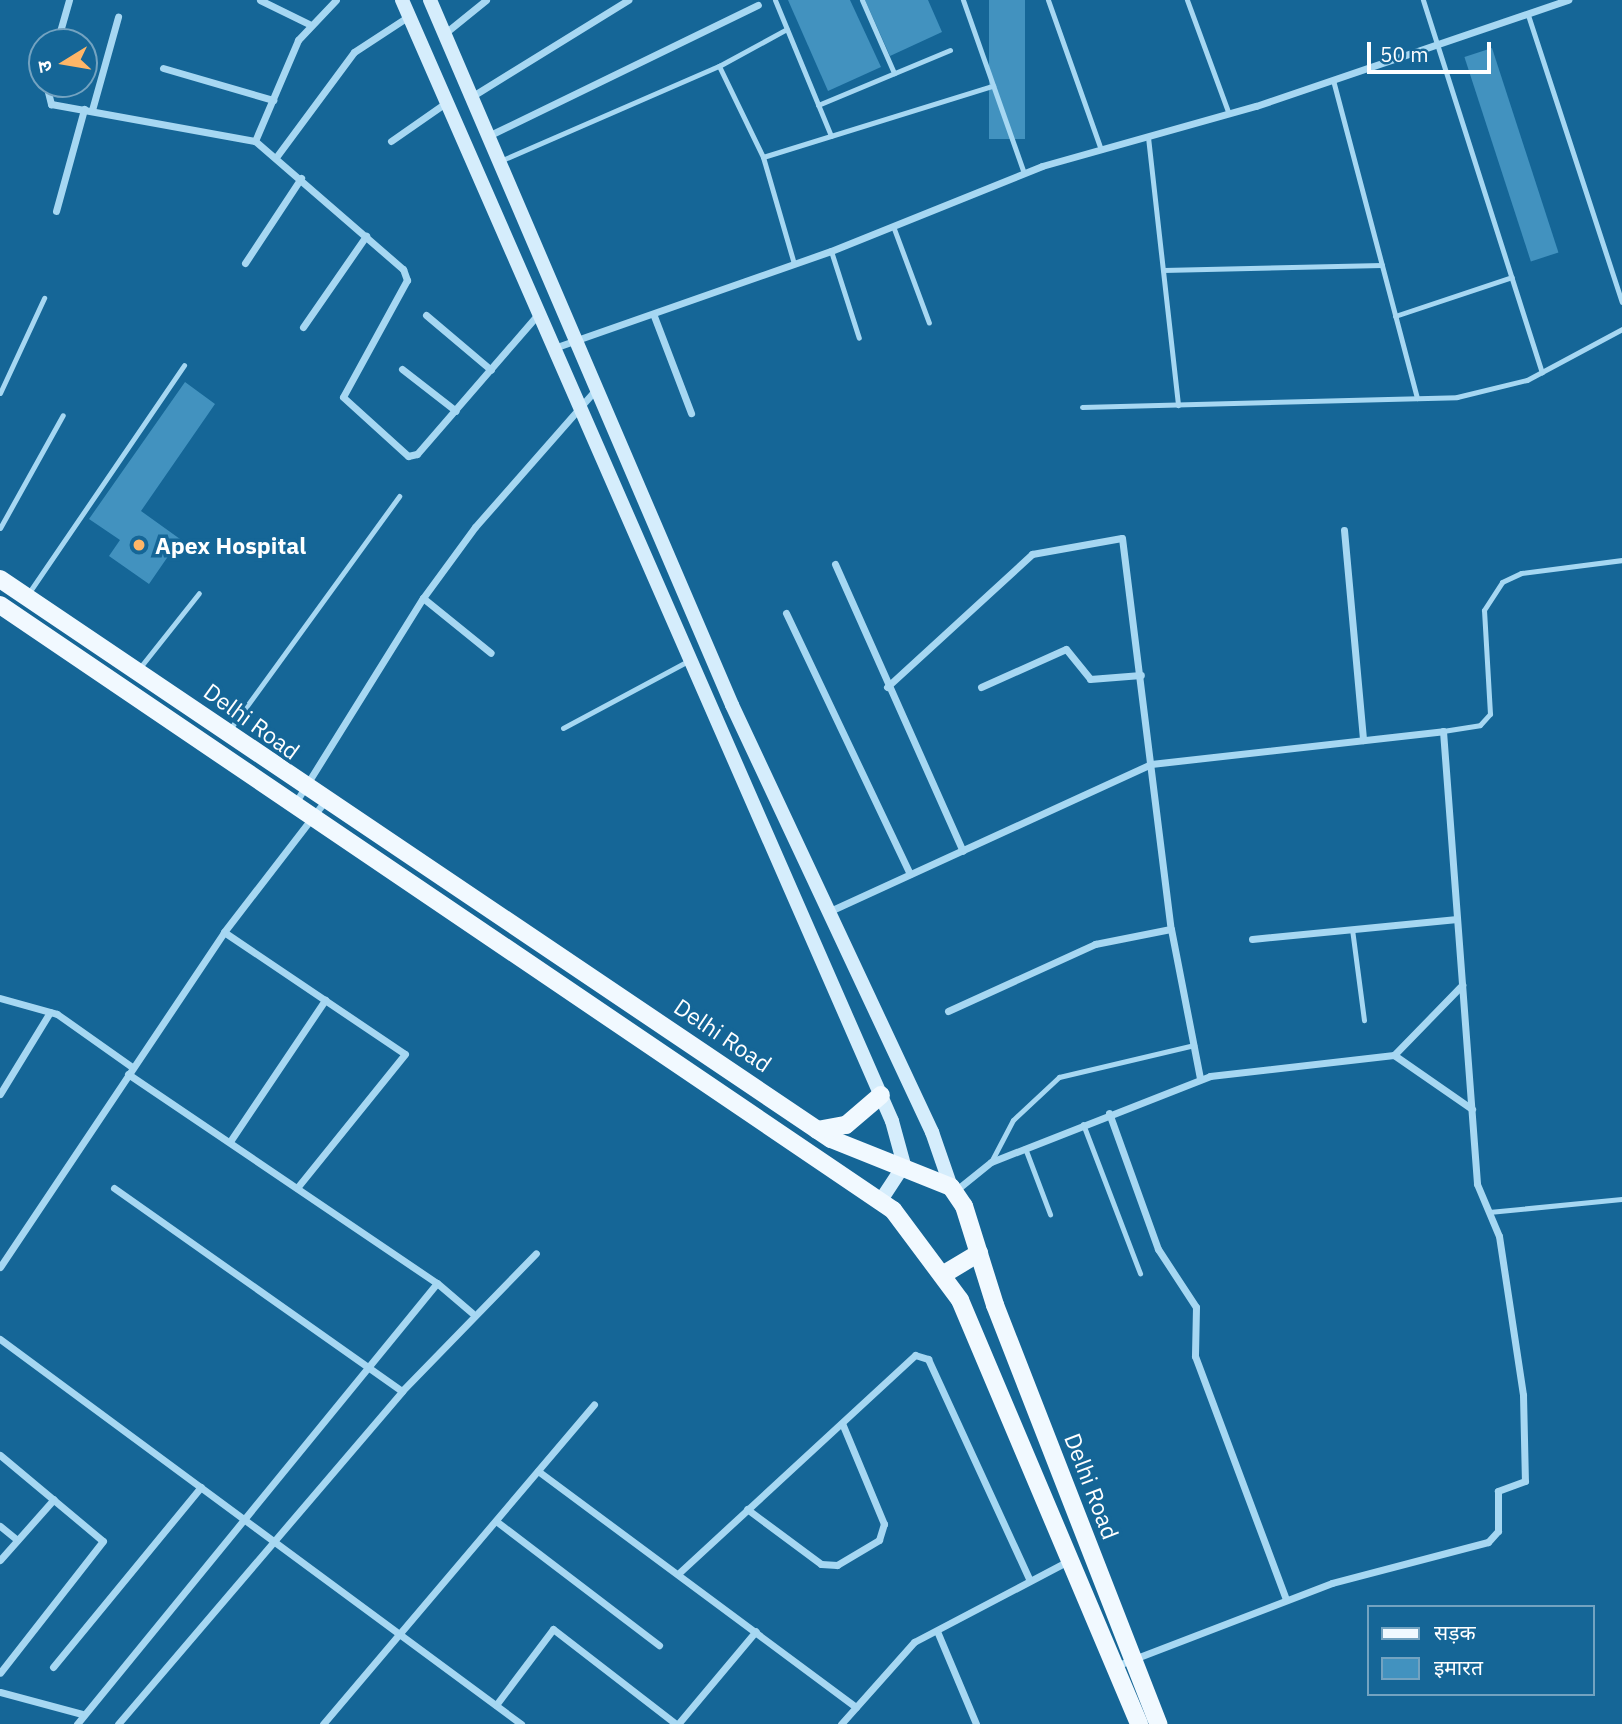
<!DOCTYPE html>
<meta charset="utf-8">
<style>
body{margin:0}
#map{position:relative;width:1622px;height:1724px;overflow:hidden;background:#156697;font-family:"IBM Plex Sans","Noto Sans Devanagari",sans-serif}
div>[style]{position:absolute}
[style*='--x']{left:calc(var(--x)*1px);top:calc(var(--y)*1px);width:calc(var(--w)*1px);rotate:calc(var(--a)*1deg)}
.building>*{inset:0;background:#4292bf;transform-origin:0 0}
.lane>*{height:5px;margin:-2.5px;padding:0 2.5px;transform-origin:2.5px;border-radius:2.5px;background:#a6d7f2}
.street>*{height:7px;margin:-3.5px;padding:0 3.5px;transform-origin:3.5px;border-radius:3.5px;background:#a6d7f2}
.secondary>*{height:14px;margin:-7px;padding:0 7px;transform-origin:7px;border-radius:7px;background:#d5edfc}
.primary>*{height:18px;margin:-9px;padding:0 9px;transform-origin:9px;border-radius:9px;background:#f1f9ff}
.dots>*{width:19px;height:19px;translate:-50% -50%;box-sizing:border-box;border:4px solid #156697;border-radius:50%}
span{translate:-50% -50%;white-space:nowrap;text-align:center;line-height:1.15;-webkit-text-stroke:7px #156697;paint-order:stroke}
.poi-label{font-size:23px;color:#fff;font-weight:700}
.left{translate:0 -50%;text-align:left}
.street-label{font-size:23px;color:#fff}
.legend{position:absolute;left:1367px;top:1605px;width:228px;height:91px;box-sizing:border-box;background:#156697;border:2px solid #73a3c1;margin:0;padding:9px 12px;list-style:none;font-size:21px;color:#fff}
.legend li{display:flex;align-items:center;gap:14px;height:35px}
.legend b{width:35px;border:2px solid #73a3c1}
.north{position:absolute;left:28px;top:28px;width:70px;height:70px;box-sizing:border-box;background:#156697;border:2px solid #73a3c1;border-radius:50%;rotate:259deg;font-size:19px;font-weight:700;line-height:28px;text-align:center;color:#fff}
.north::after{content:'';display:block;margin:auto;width:24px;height:32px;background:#ffb667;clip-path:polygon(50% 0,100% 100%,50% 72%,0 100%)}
.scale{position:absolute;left:1367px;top:42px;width:124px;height:32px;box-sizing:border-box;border:4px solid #fff;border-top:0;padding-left:9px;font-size:21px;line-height:24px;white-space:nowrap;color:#fff;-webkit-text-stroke:5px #156697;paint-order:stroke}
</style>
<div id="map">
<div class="building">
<div style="clip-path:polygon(788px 0,850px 0,881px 67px,828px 91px)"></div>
<div style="clip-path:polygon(865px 0,928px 0,942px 32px,890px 56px)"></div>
<div style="left:989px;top:0;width:36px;height:139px"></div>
<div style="left:1492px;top:48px;width:215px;height:29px;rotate:72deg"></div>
<div style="clip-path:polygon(185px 382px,215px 404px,141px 511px,180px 539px,149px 584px,109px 556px,120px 540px,89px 519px)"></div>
</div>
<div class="lane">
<div style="--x:775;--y:0;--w:147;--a:67.6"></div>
<div style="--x:862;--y:0;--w:80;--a:66.3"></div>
<div style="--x:963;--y:0;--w:183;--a:70.6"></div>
<div style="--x:1048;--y:0;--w:159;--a:70.5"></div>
<div style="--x:1187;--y:0;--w:121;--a:69.8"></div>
<div style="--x:1423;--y:0;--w:391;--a:72.3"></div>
<div style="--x:1528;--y:15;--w:302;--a:71.9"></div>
<div style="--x:719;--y:66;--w:77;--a:-28.6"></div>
<div style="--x:1333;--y:80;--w:329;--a:75.2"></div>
<div style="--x:818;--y:105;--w:143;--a:-22.6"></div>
<div style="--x:1148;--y:137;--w:270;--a:83.6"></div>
<div style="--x:763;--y:157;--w:241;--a:-17.2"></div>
<div style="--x:500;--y:161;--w:239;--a:-23.5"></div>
<div style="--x:719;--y:66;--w:101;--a:64.2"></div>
<div style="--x:763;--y:157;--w:111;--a:73.8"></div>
<div style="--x:893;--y:226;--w:103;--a:69.6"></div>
<div style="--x:831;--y:251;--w:91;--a:72.2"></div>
<div style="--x:1163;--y:270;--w:219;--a:-1.3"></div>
<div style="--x:1395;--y:316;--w:123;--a:-18.4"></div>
<div style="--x:0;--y:393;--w:105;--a:-65.1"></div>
<div style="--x:1082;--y:407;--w:375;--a:-1.5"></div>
<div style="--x:1457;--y:397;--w:72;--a:-13.7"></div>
<div style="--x:1527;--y:380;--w:108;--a:-28.2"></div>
<div style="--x:0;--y:528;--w:129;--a:-60.9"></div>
<div style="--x:28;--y:594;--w:277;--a:-55.7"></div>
<div style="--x:138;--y:670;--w:98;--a:-51.6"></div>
<div style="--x:563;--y:728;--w:144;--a:-28.2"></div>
<div style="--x:230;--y:729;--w:288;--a:-54"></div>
<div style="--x:1443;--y:731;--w:37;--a:-9"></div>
<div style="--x:1480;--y:725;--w:15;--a:-48"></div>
<div style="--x:1490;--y:714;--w:104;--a:-93.3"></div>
<div style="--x:1484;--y:610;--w:33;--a:-57"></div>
<div style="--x:1502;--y:582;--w:21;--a:-25"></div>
<div style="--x:1521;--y:573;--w:102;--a:-7.3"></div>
<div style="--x:1352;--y:929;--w:92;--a:82.5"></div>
<div style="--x:1083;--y:1124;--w:160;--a:69.1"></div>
<div style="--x:1025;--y:1148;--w:71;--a:69.3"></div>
<div style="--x:991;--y:1162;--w:47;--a:-62.4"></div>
<div style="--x:1013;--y:1120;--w:63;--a:-43.1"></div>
<div style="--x:1059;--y:1077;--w:139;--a:-13.3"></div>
<div style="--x:1489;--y:1212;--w:134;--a:-5.6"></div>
</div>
<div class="street">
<div style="--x:260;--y:0;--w:57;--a:26.1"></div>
<div style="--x:444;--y:34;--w:54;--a:-39"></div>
<div style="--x:57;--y:42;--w:44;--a:-74.1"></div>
<div style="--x:163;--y:68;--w:115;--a:16.2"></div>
<div style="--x:46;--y:84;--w:21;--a:76"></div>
<div style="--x:51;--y:104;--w:207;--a:10.3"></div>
<div style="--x:255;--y:141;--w:196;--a:40.9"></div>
<div style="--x:403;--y:269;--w:12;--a:70"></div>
<div style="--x:407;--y:280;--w:133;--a:118.7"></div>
<div style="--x:343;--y:397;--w:88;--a:42.2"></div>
<div style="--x:408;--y:456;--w:9;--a:-13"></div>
<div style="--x:417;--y:454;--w:186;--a:-49.1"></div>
<div style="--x:471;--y:97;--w:185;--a:-31.7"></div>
<div style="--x:92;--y:110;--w:97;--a:-74.4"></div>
<div style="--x:488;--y:136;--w:300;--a:-25.9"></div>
<div style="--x:255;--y:141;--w:110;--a:-66.9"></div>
<div style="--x:298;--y:40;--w:55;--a:-46.5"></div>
<div style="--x:391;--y:141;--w:68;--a:-34.9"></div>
<div style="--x:277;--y:156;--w:129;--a:-53.5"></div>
<div style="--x:354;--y:52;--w:66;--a:-33.2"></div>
<div style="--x:56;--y:211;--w:106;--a:-74.6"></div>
<div style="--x:245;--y:263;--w:102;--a:-56.6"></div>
<div style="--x:426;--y:315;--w:85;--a:40.2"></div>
<div style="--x:654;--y:316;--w:104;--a:69.1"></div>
<div style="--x:303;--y:327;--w:111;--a:-55.3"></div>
<div style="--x:554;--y:348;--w:293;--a:-19.3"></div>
<div style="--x:831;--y:251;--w:227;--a:-21.9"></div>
<div style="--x:1042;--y:166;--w:222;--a:-15.7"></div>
<div style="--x:1256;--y:106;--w:330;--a:-18.8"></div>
<div style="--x:402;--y:369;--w:68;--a:37.9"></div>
<div style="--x:1344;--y:530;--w:211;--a:84.8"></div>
<div style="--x:835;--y:564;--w:314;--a:66"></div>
<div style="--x:423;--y:598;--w:87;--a:39"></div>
<div style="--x:786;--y:613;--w:289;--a:64.6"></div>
<div style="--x:887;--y:687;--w:197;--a:-42.5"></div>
<div style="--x:1032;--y:554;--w:91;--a:-10.1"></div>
<div style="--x:1122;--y:538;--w:394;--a:82.9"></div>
<div style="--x:1171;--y:929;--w:152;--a:79"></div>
<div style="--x:981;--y:687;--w:93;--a:-24.1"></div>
<div style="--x:1066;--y:649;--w:38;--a:51"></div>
<div style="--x:1090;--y:679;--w:51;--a:-4.5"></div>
<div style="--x:294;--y:805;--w:244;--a:-58.1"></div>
<div style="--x:423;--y:598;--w:88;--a:-53.8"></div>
<div style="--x:475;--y:527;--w:185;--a:-48.7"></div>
<div style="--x:830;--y:911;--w:353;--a:-24.6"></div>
<div style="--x:1151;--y:764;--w:294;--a:-6.4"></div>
<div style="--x:1443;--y:731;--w:454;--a:85.7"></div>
<div style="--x:1477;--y:1184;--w:56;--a:67.1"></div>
<div style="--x:1499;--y:1236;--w:161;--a:81.4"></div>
<div style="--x:1523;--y:1395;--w:86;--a:88.7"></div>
<div style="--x:1525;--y:1481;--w:29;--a:160"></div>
<div style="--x:1498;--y:1491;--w:40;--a:90"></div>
<div style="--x:1498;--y:1531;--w:15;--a:132"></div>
<div style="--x:1488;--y:1542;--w:161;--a:165.3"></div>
<div style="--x:1332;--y:1583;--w:231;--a:159"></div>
<div style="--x:224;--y:932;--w:218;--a:34"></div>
<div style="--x:405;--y:1054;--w:172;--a:128.9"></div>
<div style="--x:1252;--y:939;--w:206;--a:-5.6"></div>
<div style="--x:0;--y:998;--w:59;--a:15.7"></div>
<div style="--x:57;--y:1014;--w:92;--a:35.2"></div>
<div style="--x:948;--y:1011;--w:162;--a:-24.5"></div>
<div style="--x:1095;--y:944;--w:77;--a:-11.2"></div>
<div style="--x:1394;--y:1055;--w:98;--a:-45.8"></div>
<div style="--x:128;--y:1074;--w:373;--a:34.1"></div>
<div style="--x:437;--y:1283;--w:46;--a:40.6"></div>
<div style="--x:0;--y:1094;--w:96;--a:-58.6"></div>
<div style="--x:1109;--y:1113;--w:145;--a:70.2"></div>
<div style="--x:1158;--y:1249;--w:69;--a:56.8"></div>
<div style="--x:1196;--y:1307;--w:49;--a:91.2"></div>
<div style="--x:1195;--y:1356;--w:260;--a:69.5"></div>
<div style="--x:231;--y:1140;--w:169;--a:-56.1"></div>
<div style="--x:114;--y:1188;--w:352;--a:35.2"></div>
<div style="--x:955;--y:1191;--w:46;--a:-38.9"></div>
<div style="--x:991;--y:1162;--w:235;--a:-21.4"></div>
<div style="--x:1210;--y:1076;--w:185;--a:-6.5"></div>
<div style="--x:1394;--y:1055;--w:95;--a:34.7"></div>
<div style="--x:0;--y:1267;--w:403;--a:-56.2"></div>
<div style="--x:224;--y:932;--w:165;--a:-52.4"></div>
<div style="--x:0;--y:1339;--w:648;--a:36.46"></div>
<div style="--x:0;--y:1455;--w:134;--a:39.9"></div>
<div style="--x:103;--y:1541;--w:167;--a:128"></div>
<div style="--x:538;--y:1471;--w:396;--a:36.6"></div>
<div style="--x:747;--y:1509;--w:92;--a:36.6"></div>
<div style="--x:821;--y:1564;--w:16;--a:4"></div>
<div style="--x:837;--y:1565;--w:49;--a:-30.8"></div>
<div style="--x:879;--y:1540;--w:17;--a:-73"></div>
<div style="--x:884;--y:1524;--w:109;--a:-112.6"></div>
<div style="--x:496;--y:1521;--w:205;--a:37.3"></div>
<div style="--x:0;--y:1526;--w:22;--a:39"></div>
<div style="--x:0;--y:1560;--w:81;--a:-48.5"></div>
<div style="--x:680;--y:1572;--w:320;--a:-42.7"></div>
<div style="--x:915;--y:1355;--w:14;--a:17"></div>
<div style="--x:928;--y:1359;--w:244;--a:65.3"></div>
<div style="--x:937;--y:1631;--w:101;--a:67.2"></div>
<div style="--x:53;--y:1667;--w:233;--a:-50.6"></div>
<div style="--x:0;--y:1692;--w:85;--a:15"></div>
<div style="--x:496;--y:1705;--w:95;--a:-53.1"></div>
<div style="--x:553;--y:1629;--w:155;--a:37.7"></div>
<div style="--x:77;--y:1724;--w:569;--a:-50.77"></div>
<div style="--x:118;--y:1724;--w:438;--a:-49.5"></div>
<div style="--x:402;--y:1391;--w:192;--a:-45.8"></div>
<div style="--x:323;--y:1724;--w:419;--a:-49.7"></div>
<div style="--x:678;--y:1724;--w:121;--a:-50"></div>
<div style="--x:841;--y:1724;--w:110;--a:-48.3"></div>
<div style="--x:914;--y:1642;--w:176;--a:-27.7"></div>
</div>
<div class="secondary">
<div style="--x:402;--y:0;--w:1223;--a:66.39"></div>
<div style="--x:892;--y:1121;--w:46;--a:74.7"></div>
<div style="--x:904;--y:1165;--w:42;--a:123.3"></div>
<div style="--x:430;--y:0;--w:767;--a:66.81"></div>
<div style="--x:732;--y:705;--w:472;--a:64.9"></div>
<div style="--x:932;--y:1132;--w:58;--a:70.9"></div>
</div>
<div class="primary">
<div style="--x:0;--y:579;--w:1002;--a:33.98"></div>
<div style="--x:831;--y:1139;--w:129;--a:21.8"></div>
<div style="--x:951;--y:1187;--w:23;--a:56"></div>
<div style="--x:964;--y:1206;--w:104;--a:72.6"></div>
<div style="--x:995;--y:1305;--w:450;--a:68.7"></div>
<div style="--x:0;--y:605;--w:1079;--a:34.12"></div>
<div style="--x:893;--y:1210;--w:112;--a:53.3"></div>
<div style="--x:960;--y:1300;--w:460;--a:67.1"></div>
<div style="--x:817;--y:1130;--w:29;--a:-10"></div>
<div style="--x:846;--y:1125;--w:46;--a:-40.6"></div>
<div style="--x:944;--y:1274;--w:41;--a:-31"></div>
</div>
<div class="dots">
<div style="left:139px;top:545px;background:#ffb667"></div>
</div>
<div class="poi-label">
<span class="left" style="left:155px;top:545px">Apex Hospital</span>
</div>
<div class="street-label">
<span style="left:252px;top:721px;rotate:36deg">Delhi Road</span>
<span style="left:723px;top:1035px;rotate:34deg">Delhi Road</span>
<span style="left:1092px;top:1486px;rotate:69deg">Delhi Road</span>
</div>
<ul class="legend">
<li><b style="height:9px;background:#f1f9ff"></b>सड़क</li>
<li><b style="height:19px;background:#4292bf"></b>इमारत</li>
</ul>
<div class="north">उ</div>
<div class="scale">50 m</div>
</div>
